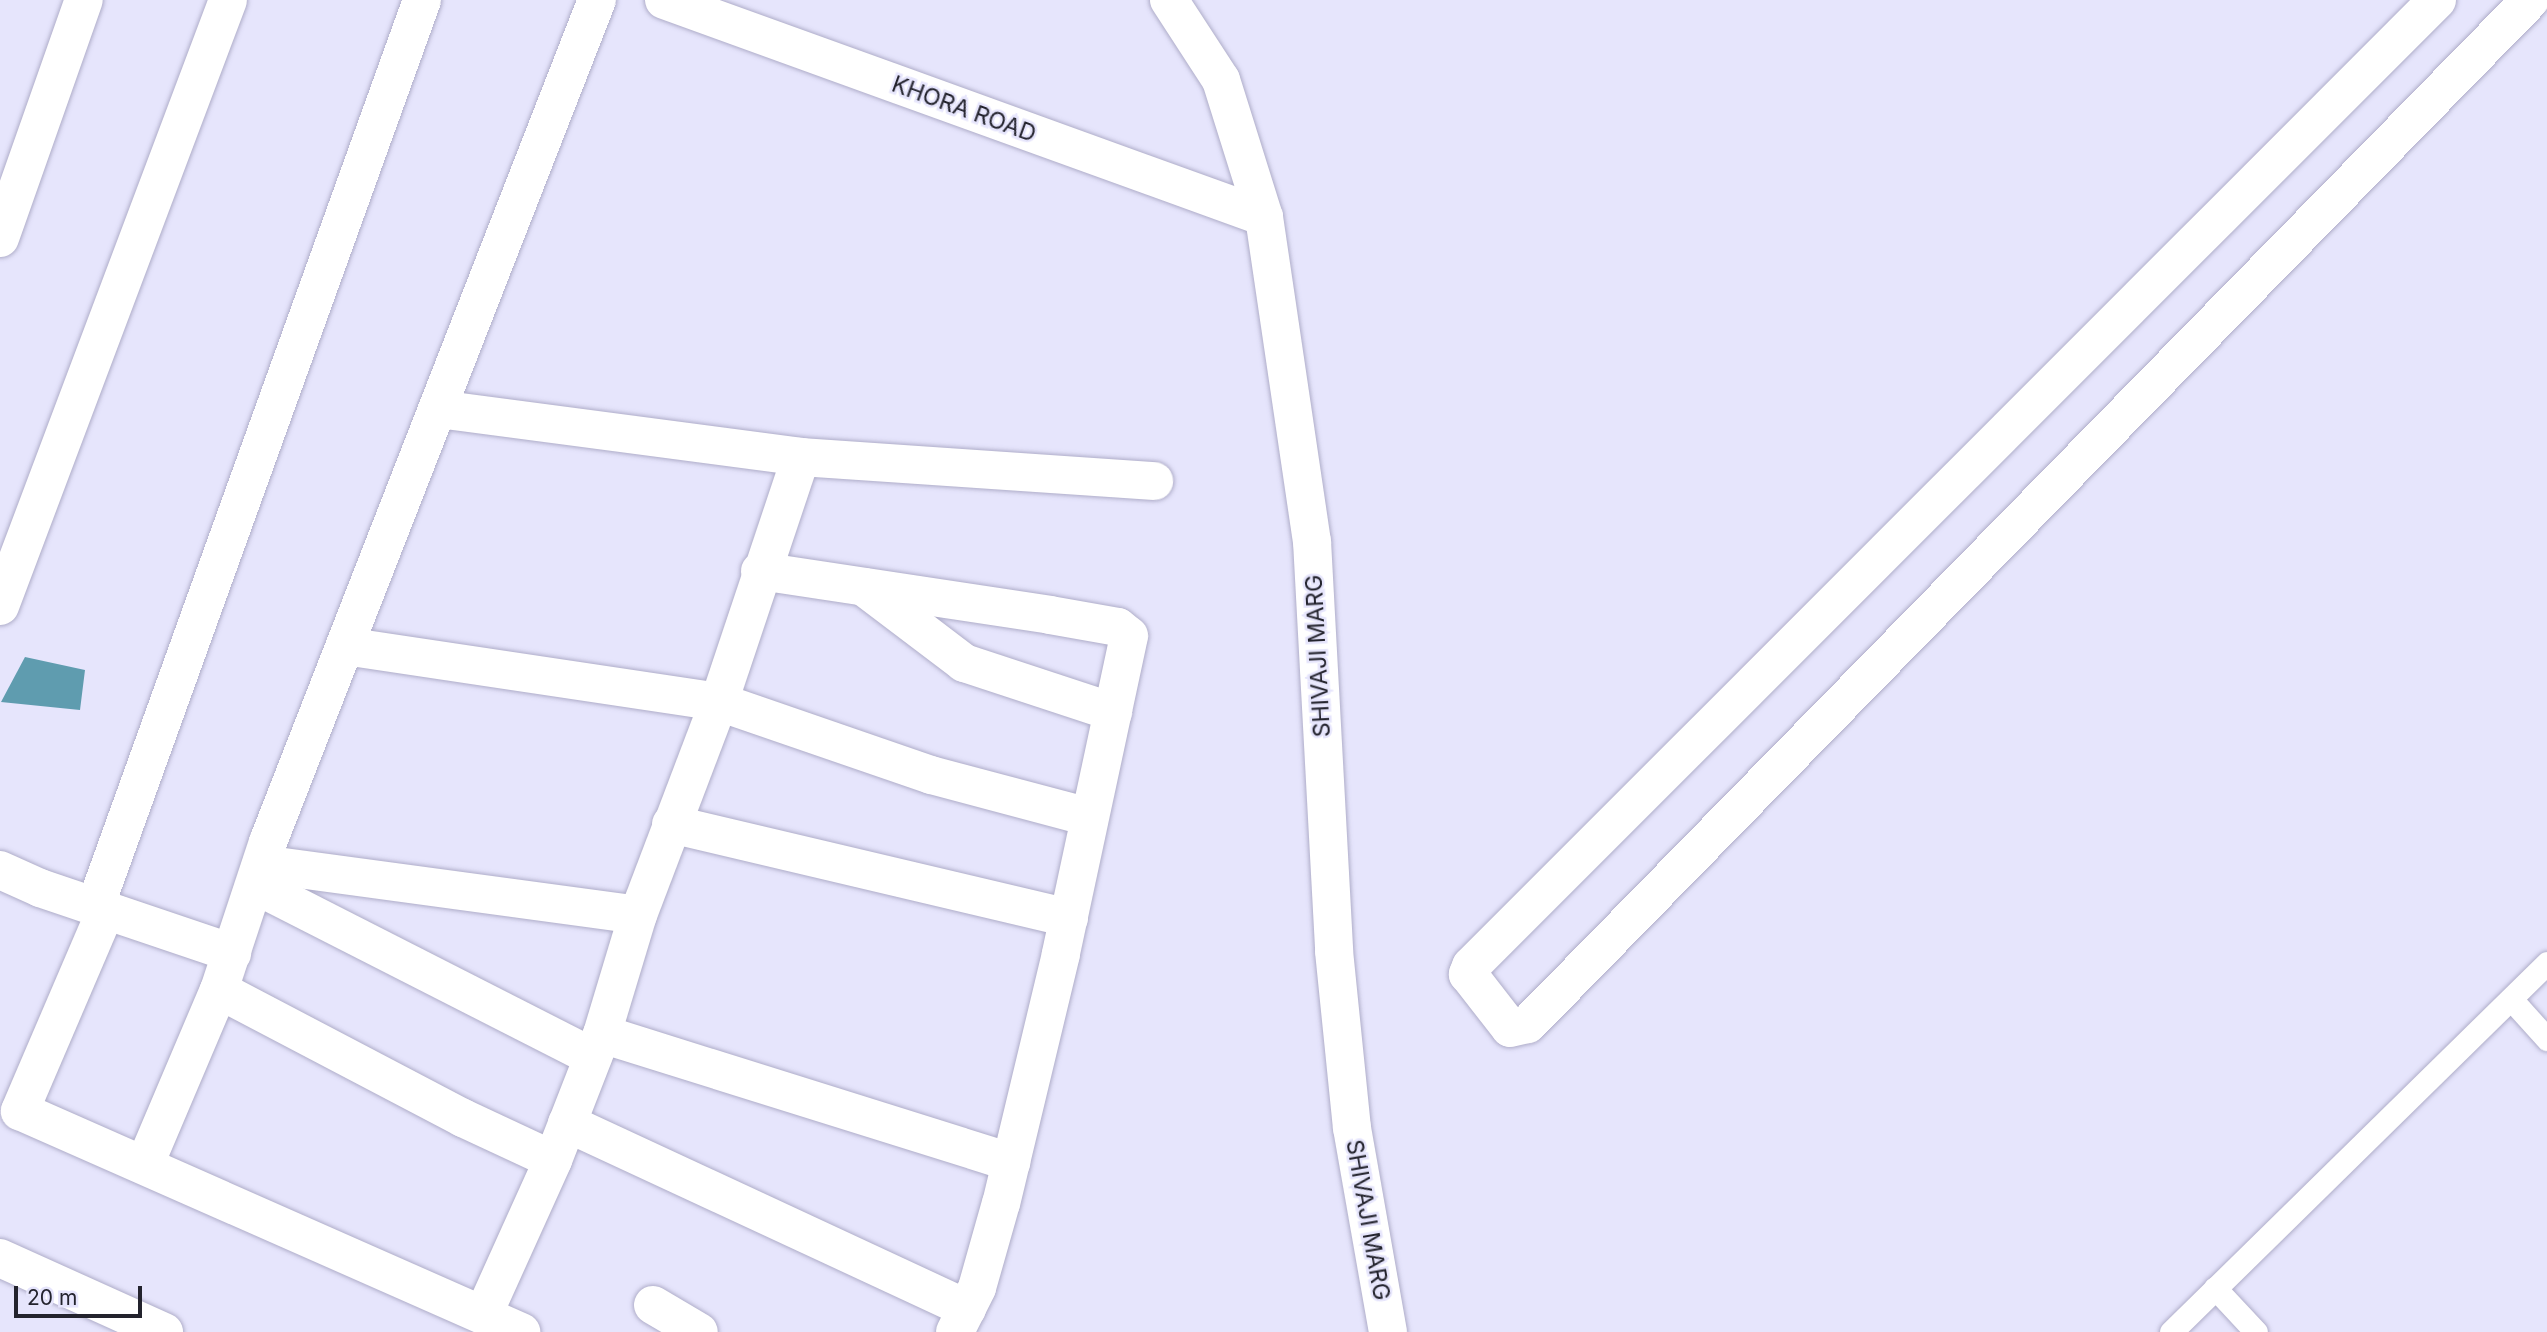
<!DOCTYPE html>
<style>
body{margin:0}
#map{position:relative;width:2547px;height:1332px;overflow:hidden;background:#e6e5fc;font-family:Inter,sans-serif}
div>[style]{position:absolute}
[style*='--x']{left:calc(var(--x)*1px);top:calc(var(--y)*1px);width:calc(var(--w)*1px);rotate:calc(var(--a)*1deg)}
.water>*{inset:0;background:#5f9caf}
.roads{filter:drop-shadow(0 0 2px #afadc9) drop-shadow(0 0 2px #afadc9)}
.service>*{height:23px;margin:-11.5px;padding:0 11.5px;transform-origin:11.5px;border-radius:11.5px;background:#fff}
.minor>*{height:38px;margin:-19px;padding:0 19px;transform-origin:19px;border-radius:19px;background:#fff}
.tertiary>*{height:38px;margin:-19px;padding:0 19px;transform-origin:19px;border-radius:19px;background:#fff}
.secondary>*{height:38px;margin:-19px;padding:0 19px;transform-origin:19px;border-radius:19px;background:#fff}
span{translate:-50% -50%;white-space:nowrap;text-align:center;line-height:1.15;-webkit-text-stroke:5px #e6e5fc;paint-order:stroke}
.street-label{font-size:23px;color:#23232d}
.scale{position:absolute;left:14px;top:1286px;width:128px;height:32px;box-sizing:border-box;border:4px solid #23232d;border-top:0;padding-left:9px;font-size:21px;line-height:24px;white-space:nowrap;color:#23232d;-webkit-text-stroke:5px #e6e5fc;paint-order:stroke}
</style>
<div id="map">
<div class="water">
<div style="clip-path:polygon(25px 657px,85px 670px,80px 710px,1px 702px)"></div>
</div>
<div class="roads">
<div class="service">
<div style="--x:2511;--y:999;--w:54;--a:48"></div>
<div style="--x:2215;--y:1288;--w:60;--a:47"></div>
<div style="--x:2171;--y:1332;--w:527;--a:-44.46"></div>
</div>
<div class="minor">
<div style="--x:2437;--y:0;--w:1366;--a:135"></div>
<div style="--x:1471;--y:966;--w:9;--a:111"></div>
<div style="--x:1468;--y:974;--w:68;--a:52.1"></div>
<div style="--x:1510;--y:1028;--w:18;--a:-13"></div>
<div style="--x:1528;--y:1024;--w:1433;--a:-45.62"></div>
<div style="--x:0;--y:238;--w:252;--a:-70.6"></div>
<div style="--x:438;--y:409;--w:366;--a:7.5"></div>
<div style="--x:801;--y:457;--w:354;--a:3.9"></div>
<div style="--x:760;--y:571;--w:293;--a:8.6"></div>
<div style="--x:1050;--y:615;--w:69;--a:10"></div>
<div style="--x:1118;--y:627;--w:14;--a:39"></div>
<div style="--x:1129;--y:636;--w:325;--a:102.1"></div>
<div style="--x:1061;--y:954;--w:256;--a:103.5"></div>
<div style="--x:1001;--y:1203;--w:88;--a:105.8"></div>
<div style="--x:977;--y:1288;--w:49;--a:116.6"></div>
<div style="--x:864;--y:587;--w:126;--a:37.2"></div>
<div style="--x:964;--y:663;--w:157;--a:18.2"></div>
<div style="--x:0;--y:606;--w:647;--a:-69.38"></div>
<div style="--x:345;--y:646;--w:378;--a:8.5"></div>
<div style="--x:719;--y:702;--w:224;--a:19"></div>
<div style="--x:931;--y:775;--w:163;--a:14.9"></div>
<div style="--x:671;--y:824;--w:409;--a:13.3"></div>
<div style="--x:262;--y:864;--w:379;--a:7.7"></div>
<div style="--x:0;--y:870;--w:44;--a:24.2"></div>
<div style="--x:40;--y:888;--w:203;--a:18.7"></div>
<div style="--x:255;--y:885;--w:379;--a:27"></div>
<div style="--x:95;--y:907;--w:964;--a:-70.17"></div>
<div style="--x:106;--y:910;--w:219;--a:113.2"></div>
<div style="--x:20;--y:1111;--w:548;--a:23.8"></div>
<div style="--x:219;--y:990;--w:276;--a:27.7"></div>
<div style="--x:463;--y:1118;--w:99;--a:25"></div>
<div style="--x:602;--y:1034;--w:429;--a:17.4"></div>
<div style="--x:567;--y:1123;--w:441;--a:24.9"></div>
<div style="--x:145;--y:1164;--w:189;--a:-67"></div>
<div style="--x:219;--y:990;--w:156;--a:-71.7"></div>
<div style="--x:268;--y:842;--w:904;--a:-68.66"></div>
<div style="--x:0;--y:1258;--w:180;--a:24.3"></div>
<div style="--x:653;--y:1305;--w:53;--a:30.4"></div>
<div style="--x:484;--y:1313;--w:168;--a:-65.7"></div>
<div style="--x:553;--y:1160;--w:135;--a:-68.7"></div>
<div style="--x:602;--y:1034;--w:124;--a:-73.2"></div>
<div style="--x:638;--y:915;--w:228;--a:-69.2"></div>
<div style="--x:719;--y:702;--w:258;--a:-71.5"></div>
</div>
<div class="tertiary">
<div style="--x:664;--y:0;--w:638;--a:19.88"></div>
</div>
<div class="secondary">
<div style="--x:1169;--y:0;--w:95;--a:57"></div>
<div style="--x:1221;--y:80;--w:144;--a:72.6"></div>
<div style="--x:1264;--y:217;--w:328;--a:81.6"></div>
<div style="--x:1312;--y:541;--w:411;--a:86.9"></div>
<div style="--x:1334;--y:951;--w:178;--a:84.2"></div>
<div style="--x:1352;--y:1128;--w:207;--a:80"></div>
</div>
</div>
<div class="street-label">
<span style="left:964px;top:109px;rotate:20deg">KHORA ROAD</span>
<span style="left:1318px;top:656px;rotate:-93deg">SHIVAJI MARG</span>
<span style="left:1368px;top:1220px;rotate:80deg">SHIVAJI MARG</span>
</div>
<div class="scale">20 m</div>
</div>
